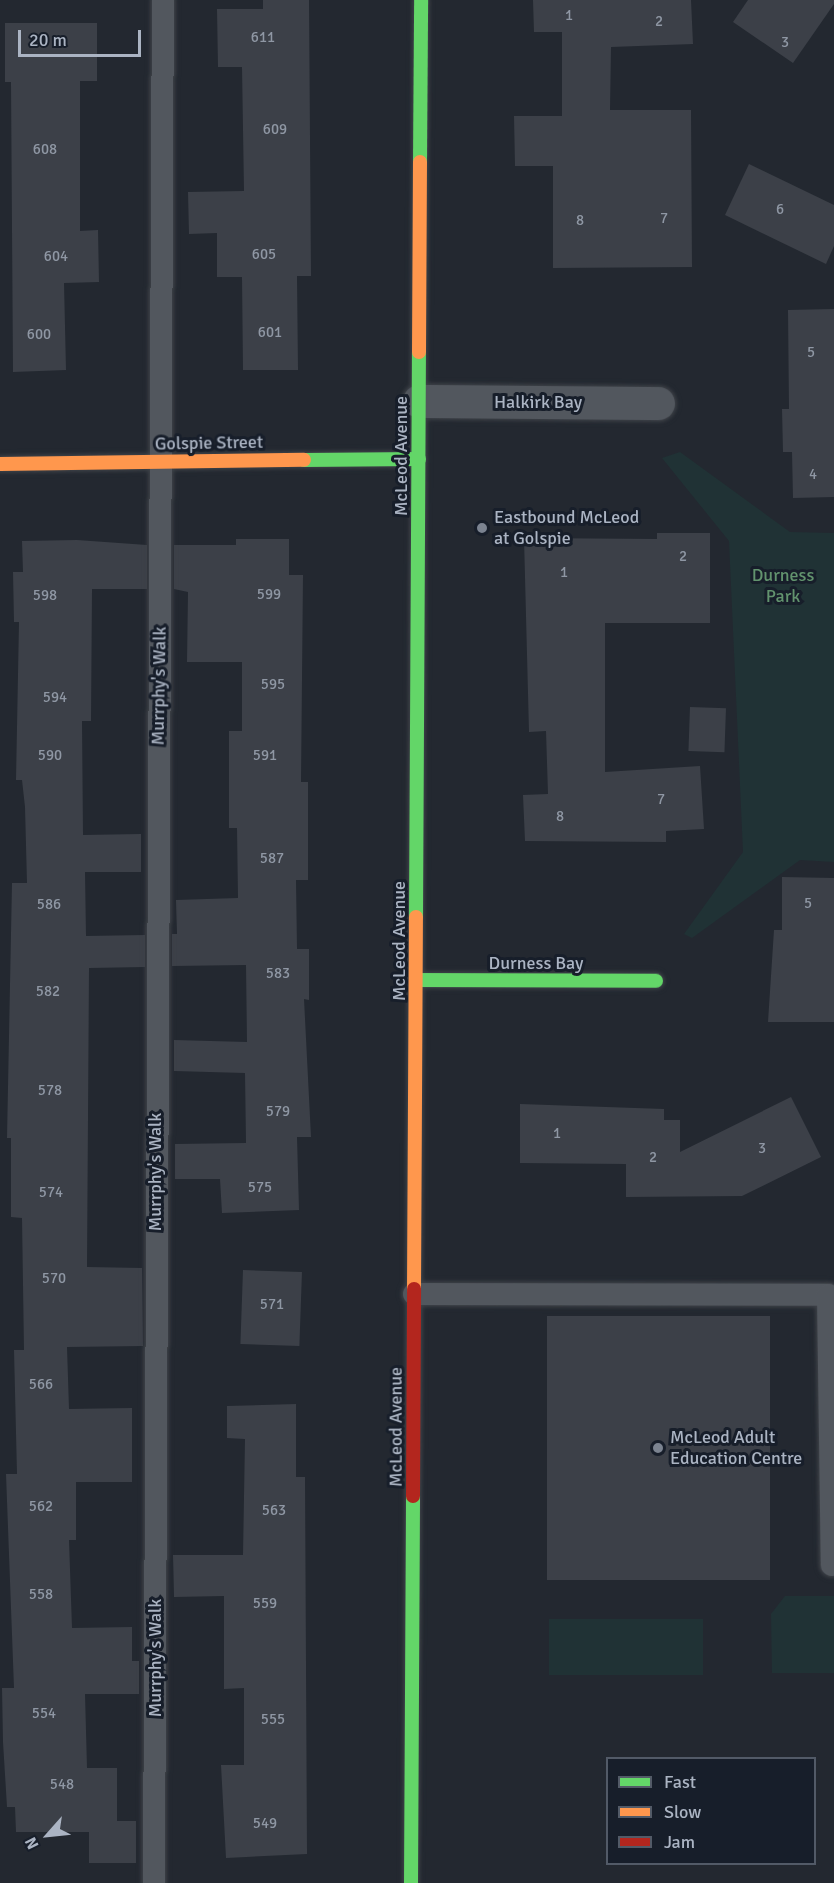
<!DOCTYPE html>
<style>
body{margin:0}
#map{position:relative;width:834px;height:1883px;overflow:hidden;background:#232830;font-family:Signika,sans-serif}
div>[style]{position:absolute}
[style*='--x']{left:calc(var(--x)*1px);top:calc(var(--y)*1px);width:calc(var(--w)*1px);rotate:calc(var(--a)*1deg)}
.green>*{inset:0;background:#203235;transform-origin:0 0}
.building>*{inset:0;background:#3c4048;transform-origin:0 0}
.roads{filter:drop-shadow(0 0 2px #3f4349) drop-shadow(0 0 2px #3f4349)}
.lane>*{height:22px;margin:-11px;padding:0 11px;transform-origin:11px;border-radius:11px;background:#52575e}
.street>*{height:33px;margin:-16.5px;padding:0 16.5px;transform-origin:16.5px;border-radius:16.5px;background:#52575e}
.fast>*{height:14px;margin:-7px;padding:0 7px;transform-origin:7px;border-radius:7px;background:#63d668}
.slow>*{height:14px;margin:-7px;padding:0 7px;transform-origin:7px;border-radius:7px;background:#ff974d}
.jam>*{height:14px;margin:-7px;padding:0 7px;transform-origin:7px;border-radius:7px;background:#b3261e}
.dots>*{width:16px;height:16px;translate:-50% -50%;box-sizing:border-box;border:3px solid #171e2a;border-radius:50%}
span{translate:-50% -50%;white-space:nowrap;text-align:center;line-height:1.15;-webkit-text-stroke:6px #171e2a;paint-order:stroke}
.number-label{font-size:15px;color:#8f97a4}
.number-label span{-webkit-text-stroke-width:0}
.street-label{font-size:18px;color:#abb4c3}
.poi-label{font-size:18px;color:#abb4c3}
.left{translate:0 -50%;text-align:left}
.park-label{font-size:18px;color:#62936e}
.legend{position:absolute;left:606px;top:1757px;width:210px;height:108px;box-sizing:border-box;background:#171e2a;border:2px solid #525a67;margin:0;padding:8px 10px;list-style:none;font-size:18px;color:#abb4c3}
.legend li{display:flex;align-items:center;gap:12px;height:30px}
.legend b{width:30px;border:2px solid #525a67}
.north{position:absolute;left:18px;top:1805px;width:60px;height:60px;-webkit-text-stroke:4px #171e2a;paint-order:stroke;rotate:243deg;font-size:16px;font-weight:700;line-height:24px;text-align:center;color:#abb4c3}
.north::after{content:'';display:block;margin:auto;width:21px;height:27px;background:#abb4c3;clip-path:polygon(50% 0,100% 100%,50% 72%,0 100%)}
.scale{position:absolute;left:18px;top:30px;width:123px;height:27px;box-sizing:border-box;border:3px solid #abb4c3;border-top:0;padding-left:8px;font-size:18px;line-height:21px;white-space:nowrap;color:#abb4c3;-webkit-text-stroke:4px #171e2a;paint-order:stroke}
</style>
<div id="map">
<div class="green">
<div style="clip-path:polygon(680px 452px,790px 532px,834px 533px,834px 862px,800px 860px,692px 938px,684px 934px,743px 852px,729px 541px,662px 458px)"></div>
<div style="clip-path:polygon(785px 1596px,834px 1596px,834px 1673px,772px 1673px,771px 1614px)"></div>
<div style="left:549px;top:1619px;width:154px;height:56px"></div>
</div>
<div class="building">
<div style="clip-path:polygon(263px 0,309px 0,311px 276px,297px 276px,298px 370px,243px 370px,242px 277px,217px 277px,217px 233px,189px 234px,188px 192px,244px 191px,242px 67px,218px 67px,217px 9px,263px 9px)"></div>
<div style="clip-path:polygon(533px 0,691px 0,693px 44px,611px 47px,610px 110px,691px 110px,692px 267px,553px 268px,553px 166px,515px 166px,514px 116px,562px 116px,562px 32px,534px 32px)"></div>
<div style="clip-path:polygon(748px 0,834px 0,834px 4px,793px 63px,733px 22px)"></div>
<div style="clip-path:polygon(5px 23px,97px 23px,97px 81px,80px 81px,80px 231px,98px 230px,99px 282px,64px 283px,66px 370px,13px 372px,11px 82px,5px 82px)"></div>
<div style="clip-path:polygon(749px 164px,834px 205px,834px 246px,826px 264px,725px 215px)"></div>
<div style="clip-path:polygon(834px 309px,834px 497px,793px 498px,792px 452px,783px 452px,782px 409px,789px 409px,788px 310px)"></div>
<div style="clip-path:polygon(657px 533px,710px 533px,710px 623px,605px 623px,605px 772px,700px 766px,704px 829px,666px 831px,666px 842px,525px 841px,523px 795px,548px 794px,546px 731px,529px 732px,524px 538px,657px 539px)"></div>
<div style="clip-path:polygon(236px 539px,289px 539px,289px 575px,303px 575px,301px 782px,308px 782px,308px 880px,296px 880px,297px 949px,309px 949px,309px 1000px,304px 999px,311px 1137px,297px 1137px,299px 1210px,222px 1213px,220px 1179px,175px 1179px,175px 1144px,246px 1143px,245px 1073px,174px 1071px,174px 1040px,247px 1042px,246px 965px,172px 966px,172px 934px,177px 934px,176px 900px,238px 898px,237px 828px,229px 828px,229px 731px,242px 731px,242px 662px,187px 662px,188px 592px,174px 589px,174px 545px,236px 545px)"></div>
<div style="clip-path:polygon(77px 540px,147px 545px,147px 589px,92px 589px,91px 721px,82px 721px,83px 835px,141px 834px,141px 872px,85px 872px,86px 936px,145px 935px,145px 967px,89px 968px,87px 1267px,142px 1268px,143px 1346px,67px 1347px,69px 1409px,132px 1408px,132px 1482px,76px 1482px,76px 1540px,69px 1540px,72px 1628px,132px 1627px,132px 1661px,139px 1661px,139px 1694px,85px 1694px,87px 1768px,117px 1768px,117px 1821px,136px 1821px,136px 1863px,89px 1863px,89px 1832px,16px 1832px,15px 1807px,7px 1807px,3px 1742px,2px 1688px,14px 1688px,6px 1474px,17px 1474px,14px 1350px,24px 1350px,22px 1218px,11px 1217px,11px 1138px,7px 1138px,12px 883px,27px 883px,25px 807px,22px 780px,16px 780px,19px 622px,14px 622px,13px 572px,23px 572px,22px 541px)"></div>
<div style="left:690px;top:707px;width:36px;height:44px;rotate:2deg"></div>
<div style="clip-path:polygon(782px 877px,834px 878px,834px 1022px,768px 1022px,774px 930px,782px 930px)"></div>
<div style="clip-path:polygon(791px 1097px,821px 1157px,742px 1196px,626px 1197px,626px 1164px,520px 1163px,520px 1104px,664px 1109px,664px 1120px,680px 1120px,680px 1152px)"></div>
<div style="left:243px;top:1270px;width:59px;height:74px;rotate:2deg"></div>
<div style="left:547px;top:1316px;width:223px;height:264px"></div>
<div style="clip-path:polygon(296px 1404px,296px 1477px,305px 1477px,307px 1854px,226px 1858px,221px 1765px,244px 1765px,244px 1688px,224px 1689px,224px 1596px,174px 1597px,173px 1555px,243px 1555px,245px 1439px,227px 1438px,227px 1406px)"></div>
</div>
<div class="roads">
<div class="lane">
<div style="--x:414;--y:1294;--w:414;--a:0.1"></div>
<div style="--x:828;--y:1295;--w:270;--a:89.2"></div>
<div style="--x:154;--y:1883;--w:1883;--a:-89.73"></div>
</div>
<div class="street">
<div style="--x:419;--y:401;--w:239;--a:0.5"></div>
</div>
<div class="fast">
<div style="--x:420;--y:162;--w:162;--a:-89.6"></div>
<div style="--x:304;--y:460;--w:115;--a:-0.5"></div>
<div style="--x:416;--y:917;--w:565;--a:-89.7"></div>
<div style="--x:417;--y:980;--w:239;--a:0.2"></div>
<div style="--x:411;--y:1883;--w:387;--a:-89.7"></div>
</div>
<div class="slow">
<div style="--x:419;--y:352;--w:190;--a:-89.7"></div>
<div style="--x:0;--y:464;--w:304;--a:-0.8"></div>
<div style="--x:414;--y:1289;--w:372;--a:-89.7"></div>
</div>
<div class="jam">
<div style="--x:413;--y:1496;--w:207;--a:-89.7"></div>
</div>
</div>
<div class="dots">
<div style="left:482px;top:528px;background:#7b8390"></div>
<div style="left:658px;top:1448px;background:#7b8390"></div>
</div>
<div class="number-label">
<span style="left:569px;top:16px">1</span>
<span style="left:659px;top:22px">2</span>
<span style="left:263px;top:38px">611</span>
<span style="left:785px;top:43px">3</span>
<span style="left:275px;top:130px">609</span>
<span style="left:45px;top:150px">608</span>
<span style="left:780px;top:210px">6</span>
<span style="left:664px;top:219px">7</span>
<span style="left:580px;top:221px">8</span>
<span style="left:264px;top:255px">605</span>
<span style="left:56px;top:257px">604</span>
<span style="left:270px;top:333px">601</span>
<span style="left:39px;top:335px">600</span>
<span style="left:811px;top:353px">5</span>
<span style="left:813px;top:475px">4</span>
<span style="left:683px;top:557px">2</span>
<span style="left:564px;top:573px">1</span>
<span style="left:269px;top:595px">599</span>
<span style="left:45px;top:596px">598</span>
<span style="left:273px;top:685px">595</span>
<span style="left:55px;top:698px">594</span>
<span style="left:50px;top:756px">590</span>
<span style="left:265px;top:756px">591</span>
<span style="left:661px;top:800px">7</span>
<span style="left:560px;top:817px">8</span>
<span style="left:272px;top:859px">587</span>
<span style="left:808px;top:904px">5</span>
<span style="left:49px;top:905px">586</span>
<span style="left:278px;top:974px">583</span>
<span style="left:48px;top:992px">582</span>
<span style="left:50px;top:1091px">578</span>
<span style="left:278px;top:1112px">579</span>
<span style="left:557px;top:1134px">1</span>
<span style="left:762px;top:1149px">3</span>
<span style="left:653px;top:1158px">2</span>
<span style="left:260px;top:1188px">575</span>
<span style="left:51px;top:1193px">574</span>
<span style="left:54px;top:1279px">570</span>
<span style="left:272px;top:1305px">571</span>
<span style="left:41px;top:1385px">566</span>
<span style="left:41px;top:1507px">562</span>
<span style="left:274px;top:1511px">563</span>
<span style="left:41px;top:1595px">558</span>
<span style="left:265px;top:1604px">559</span>
<span style="left:44px;top:1714px">554</span>
<span style="left:273px;top:1720px">555</span>
<span style="left:62px;top:1785px">548</span>
<span style="left:265px;top:1824px">549</span>
</div>
<div class="street-label">
<span style="left:538px;top:402px">Halkirk Bay</span>
<span style="left:209px;top:443px;rotate:-1deg">Golspie Street</span>
<span style="left:401px;top:456px;rotate:-90deg">McLeod Avenue</span>
<span style="left:159px;top:686px;rotate:-89deg">Murrphy's Walk</span>
<span style="left:399px;top:941px;rotate:-90deg">McLeod Avenue</span>
<span style="left:536px;top:963px">Durness Bay</span>
<span style="left:155px;top:1172px;rotate:-90deg">Murrphy's Walk</span>
<span style="left:396px;top:1427px;rotate:-90deg">McLeod Avenue</span>
<span style="left:155px;top:1658px;rotate:-90deg">Murrphy's Walk</span>
</div>
<div class="poi-label">
<span class="left" style="left:494px;top:528px">Eastbound McLeod<br>at Golspie</span>
<span class="left" style="left:670px;top:1448px">McLeod Adult<br>Education Centre</span>
</div>
<div class="park-label">
<span style="left:783px;top:586px">Durness<br>Park</span>
</div>
<ul class="legend">
<li><b style="height:8px;background:#63d668"></b>Fast</li>
<li><b style="height:8px;background:#ff974d"></b>Slow</li>
<li><b style="height:8px;background:#b3261e"></b>Jam</li>
</ul>
<div class="north">N</div>
<div class="scale">20 m</div>
</div>
